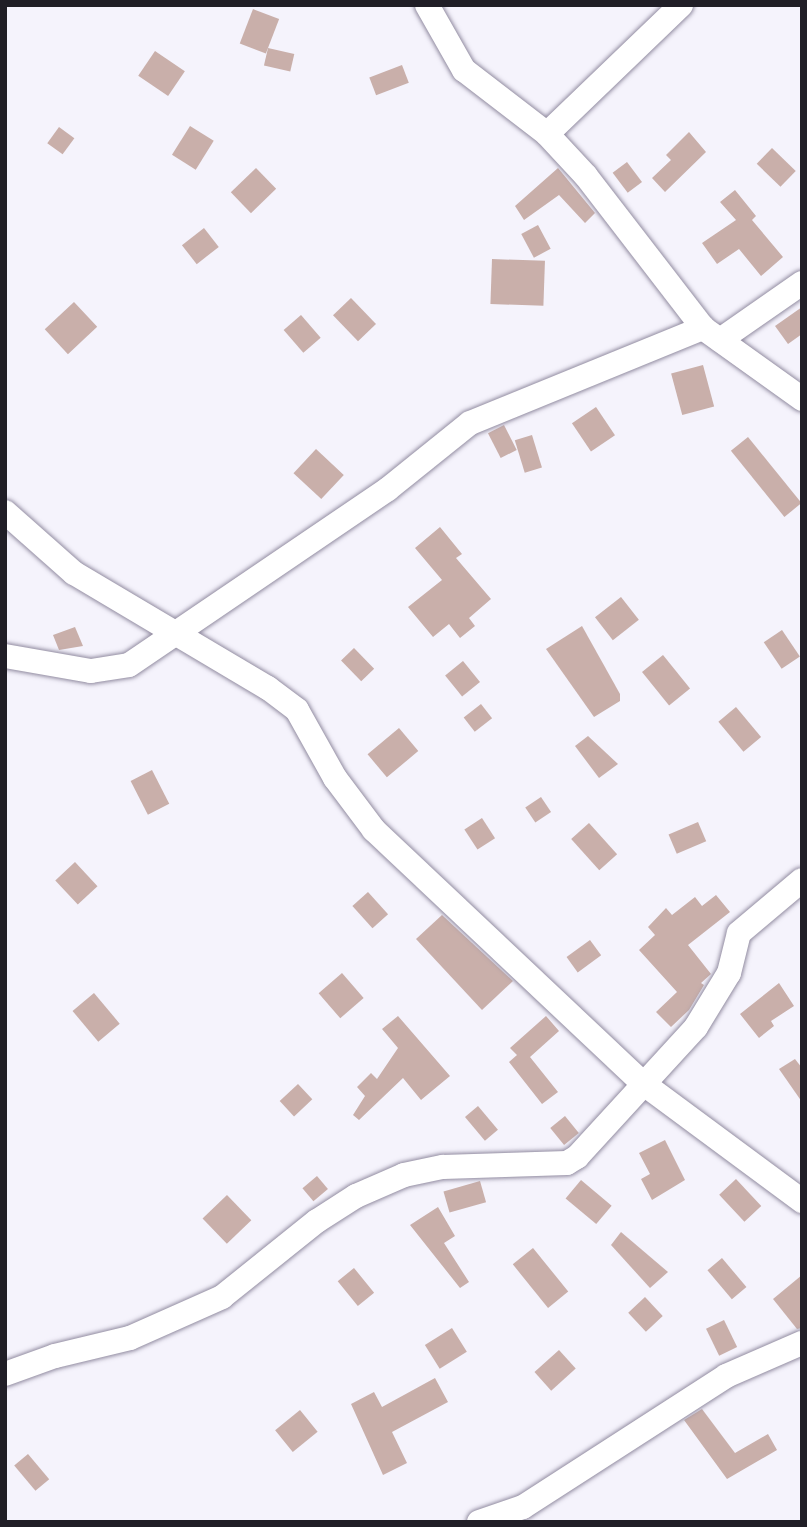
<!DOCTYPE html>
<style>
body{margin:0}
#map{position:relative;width:807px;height:1527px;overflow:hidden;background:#f5f3fc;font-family:"Work Sans",sans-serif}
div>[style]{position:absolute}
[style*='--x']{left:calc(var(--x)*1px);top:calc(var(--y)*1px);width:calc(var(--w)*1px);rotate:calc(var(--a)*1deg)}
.building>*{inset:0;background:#c9afaa;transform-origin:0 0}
.roads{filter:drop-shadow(0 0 2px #928ca1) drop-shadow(0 0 2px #928ca1)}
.minor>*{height:24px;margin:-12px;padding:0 12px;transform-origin:12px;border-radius:12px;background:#fff}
span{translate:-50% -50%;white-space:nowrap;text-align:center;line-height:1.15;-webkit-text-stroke:5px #f5f3fc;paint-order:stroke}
.frame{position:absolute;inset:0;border:7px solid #201e26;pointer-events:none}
</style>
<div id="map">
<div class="building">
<div style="left:253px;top:9px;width:28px;height:37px;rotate:21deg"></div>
<div style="left:268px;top:48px;width:27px;height:18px;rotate:13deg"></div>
<div style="left:155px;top:51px;width:36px;height:30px;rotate:34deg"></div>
<div style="left:402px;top:65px;width:19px;height:35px;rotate:69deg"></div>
<div style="left:190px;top:126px;width:28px;height:34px;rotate:32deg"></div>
<div style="left:59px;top:127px;width:19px;height:20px;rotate:36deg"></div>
<div style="clip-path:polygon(689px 132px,706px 152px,665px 192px,652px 178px,671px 160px,666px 155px)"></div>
<div style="left:772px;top:148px;width:33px;height:22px;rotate:44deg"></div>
<div style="left:627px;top:162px;width:25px;height:18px;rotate:53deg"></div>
<div style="left:256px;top:168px;width:29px;height:35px;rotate:46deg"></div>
<div style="clip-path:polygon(558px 168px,595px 213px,585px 223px,559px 195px,524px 220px,515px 206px)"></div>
<div style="clip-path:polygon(735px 190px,756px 216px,752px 220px,783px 257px,761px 276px,739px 249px,717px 264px,702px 243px,736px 220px,720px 202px)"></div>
<div style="left:538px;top:225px;width:27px;height:19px;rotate:62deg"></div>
<div style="left:204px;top:228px;width:24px;height:28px;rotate:52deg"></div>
<div style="left:492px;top:259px;width:53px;height:45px;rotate:2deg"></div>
<div style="left:351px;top:298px;width:36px;height:25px;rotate:46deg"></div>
<div style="left:74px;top:302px;width:34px;height:40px;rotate:47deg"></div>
<div style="clip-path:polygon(802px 307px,802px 334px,788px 344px,775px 326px)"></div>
<div style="left:301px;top:315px;width:30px;height:23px;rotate:49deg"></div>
<div style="left:703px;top:365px;width:43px;height:33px;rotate:75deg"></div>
<div style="left:596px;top:407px;width:34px;height:29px;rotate:56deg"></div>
<div style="left:504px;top:425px;width:28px;height:18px;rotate:63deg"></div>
<div style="left:532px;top:435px;width:34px;height:18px;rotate:73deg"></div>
<div style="left:748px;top:437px;width:85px;height:22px;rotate:51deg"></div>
<div style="left:316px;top:449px;width:38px;height:33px;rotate:43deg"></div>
<div style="clip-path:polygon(440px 527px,462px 554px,456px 558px,491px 599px,469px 618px,475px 626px,460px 638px,449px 624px,433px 637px,408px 607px,442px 580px,415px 548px)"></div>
<div style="left:621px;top:597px;width:29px;height:33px;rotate:52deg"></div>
<div style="clip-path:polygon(582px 626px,620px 694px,620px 701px,594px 717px,546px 649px)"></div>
<div style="clip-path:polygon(75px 627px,83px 646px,59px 650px,53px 635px)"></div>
<div style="left:782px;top:630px;width:32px;height:22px;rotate:56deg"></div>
<div style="left:354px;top:648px;width:29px;height:18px;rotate:46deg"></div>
<div style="left:663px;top:655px;width:43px;height:27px;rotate:51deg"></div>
<div style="left:463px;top:661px;width:27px;height:23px;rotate:51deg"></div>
<div style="left:481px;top:704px;width:18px;height:22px;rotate:52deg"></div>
<div style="left:736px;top:707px;width:39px;height:23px;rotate:50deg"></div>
<div style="left:399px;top:728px;width:30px;height:41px;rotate:50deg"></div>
<div style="clip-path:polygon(588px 736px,618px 764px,599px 778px,575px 746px)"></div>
<div style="left:152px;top:770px;width:38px;height:24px;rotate:63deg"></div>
<div style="left:541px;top:797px;width:18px;height:19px;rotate:56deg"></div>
<div style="left:482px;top:818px;width:24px;height:21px;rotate:57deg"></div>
<div style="left:698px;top:822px;width:21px;height:32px;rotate:67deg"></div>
<div style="left:589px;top:823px;width:42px;height:24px;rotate:48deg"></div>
<div style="left:75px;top:862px;width:33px;height:27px;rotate:47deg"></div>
<div style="left:368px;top:892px;width:30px;height:21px;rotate:48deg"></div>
<div style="clip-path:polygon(716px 895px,730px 912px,688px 945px,711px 974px,701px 983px,704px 985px,689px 1010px,671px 1027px,656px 1012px,677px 992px,639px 950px,655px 935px,648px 927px,666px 908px,672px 915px,695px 897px,702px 906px)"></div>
<div style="clip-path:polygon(442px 915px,513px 981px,482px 1010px,416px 939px)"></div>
<div style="left:590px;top:940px;width:19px;height:29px;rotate:54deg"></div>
<div style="left:342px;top:973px;width:33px;height:31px;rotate:49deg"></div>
<div style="clip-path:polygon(779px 983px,794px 1006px,771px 1021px,774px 1026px,759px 1038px,740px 1014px)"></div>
<div style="left:94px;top:993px;width:40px;height:28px;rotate:50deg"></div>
<div style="clip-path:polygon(398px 1016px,450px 1076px,421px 1100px,403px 1078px,359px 1120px,353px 1115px,365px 1096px,357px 1087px,371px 1073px,377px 1079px,398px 1048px,382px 1029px)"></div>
<div style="clip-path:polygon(546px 1016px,559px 1031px,530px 1057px,558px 1092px,542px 1104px,509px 1062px,517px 1055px,510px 1048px)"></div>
<div style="clip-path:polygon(795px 1059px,802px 1068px,802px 1102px,779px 1069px)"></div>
<div style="left:298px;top:1084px;width:21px;height:25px;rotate:47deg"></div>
<div style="left:478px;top:1106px;width:31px;height:17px;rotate:50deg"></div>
<div style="left:565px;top:1116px;width:22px;height:19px;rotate:51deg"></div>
<div style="clip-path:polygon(665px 1140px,685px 1180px,652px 1200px,641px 1179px,650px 1174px,639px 1153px)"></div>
<div style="left:317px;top:1176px;width:17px;height:19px;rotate:50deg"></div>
<div style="left:736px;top:1179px;width:37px;height:23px;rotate:47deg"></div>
<div style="left:581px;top:1180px;width:40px;height:24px;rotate:40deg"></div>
<div style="left:480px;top:1181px;width:22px;height:38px;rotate:74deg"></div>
<div style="left:227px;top:1195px;width:35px;height:34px;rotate:46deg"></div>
<div style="clip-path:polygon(438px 1207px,455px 1236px,444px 1243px,469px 1282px,460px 1288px,410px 1225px)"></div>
<div style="clip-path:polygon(621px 1232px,668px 1272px,650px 1288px,611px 1245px)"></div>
<div style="left:533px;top:1248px;width:56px;height:26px;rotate:51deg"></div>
<div style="left:722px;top:1258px;width:38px;height:19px;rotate:50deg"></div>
<div style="left:354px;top:1268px;width:32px;height:21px;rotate:51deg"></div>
<div style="clip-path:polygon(802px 1275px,802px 1328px,797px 1329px,773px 1299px)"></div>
<div style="left:645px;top:1297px;width:26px;height:23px;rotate:47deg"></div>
<div style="left:724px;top:1320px;width:30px;height:20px;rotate:64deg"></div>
<div style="left:452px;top:1328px;width:28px;height:32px;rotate:58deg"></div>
<div style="left:559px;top:1350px;width:25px;height:33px;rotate:48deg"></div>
<div style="clip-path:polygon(435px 1378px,448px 1402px,392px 1432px,407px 1463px,383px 1475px,351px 1404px,374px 1392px,382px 1407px)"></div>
<div style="clip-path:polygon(702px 1409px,735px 1453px,768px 1434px,777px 1450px,727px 1479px,684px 1420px)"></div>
<div style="left:300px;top:1410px;width:28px;height:32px;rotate:51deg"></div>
<div style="left:28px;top:1454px;width:33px;height:18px;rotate:50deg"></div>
</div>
<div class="roads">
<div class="minor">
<div style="--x:427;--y:5;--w:75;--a:60.4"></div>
<div style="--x:464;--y:70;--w:105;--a:37.6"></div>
<div style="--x:547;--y:134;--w:57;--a:47.1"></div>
<div style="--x:586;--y:176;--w:192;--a:52.4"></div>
<div style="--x:703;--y:328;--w:122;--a:35.6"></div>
<div style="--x:547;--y:134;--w:186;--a:-43.9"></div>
<div style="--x:720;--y:340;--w:100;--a:-34.8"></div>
<div style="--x:5;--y:512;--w:92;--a:41.5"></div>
<div style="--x:74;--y:573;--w:226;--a:30.7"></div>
<div style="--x:268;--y:688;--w:36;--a:37"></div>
<div style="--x:297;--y:710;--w:78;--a:60.8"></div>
<div style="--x:335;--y:778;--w:65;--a:53.1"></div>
<div style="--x:374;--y:830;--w:371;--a:43.3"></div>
<div style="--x:644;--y:1084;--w:197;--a:36.5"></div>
<div style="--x:5;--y:656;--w:87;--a:9.9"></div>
<div style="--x:91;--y:671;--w:38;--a:-9"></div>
<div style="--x:129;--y:665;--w:313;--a:-34.2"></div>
<div style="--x:388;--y:489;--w:105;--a:-38.8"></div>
<div style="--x:470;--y:423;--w:252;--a:-22.2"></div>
<div style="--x:5;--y:1374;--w:53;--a:-19.8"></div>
<div style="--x:55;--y:1356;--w:77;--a:-13.5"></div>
<div style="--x:130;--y:1338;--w:101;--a:-24"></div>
<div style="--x:222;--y:1297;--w:122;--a:-38.7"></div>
<div style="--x:317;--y:1221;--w:46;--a:-32.7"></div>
<div style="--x:356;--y:1196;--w:52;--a:-23.6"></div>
<div style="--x:404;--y:1175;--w:40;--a:-12"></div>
<div style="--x:443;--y:1167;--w:124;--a:-1.8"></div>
<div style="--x:567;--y:1163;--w:12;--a:-31"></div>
<div style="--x:577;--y:1157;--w:176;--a:-47.5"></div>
<div style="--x:696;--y:1027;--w:63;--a:-58.6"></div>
<div style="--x:729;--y:973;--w:41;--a:-76"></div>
<div style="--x:739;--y:933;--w:82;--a:-40.1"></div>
<div style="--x:479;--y:1522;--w:46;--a:-18.8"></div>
<div style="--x:523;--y:1507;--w:242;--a:-32.8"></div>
<div style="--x:726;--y:1376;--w:83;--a:-23.5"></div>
</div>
</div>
<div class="frame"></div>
</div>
